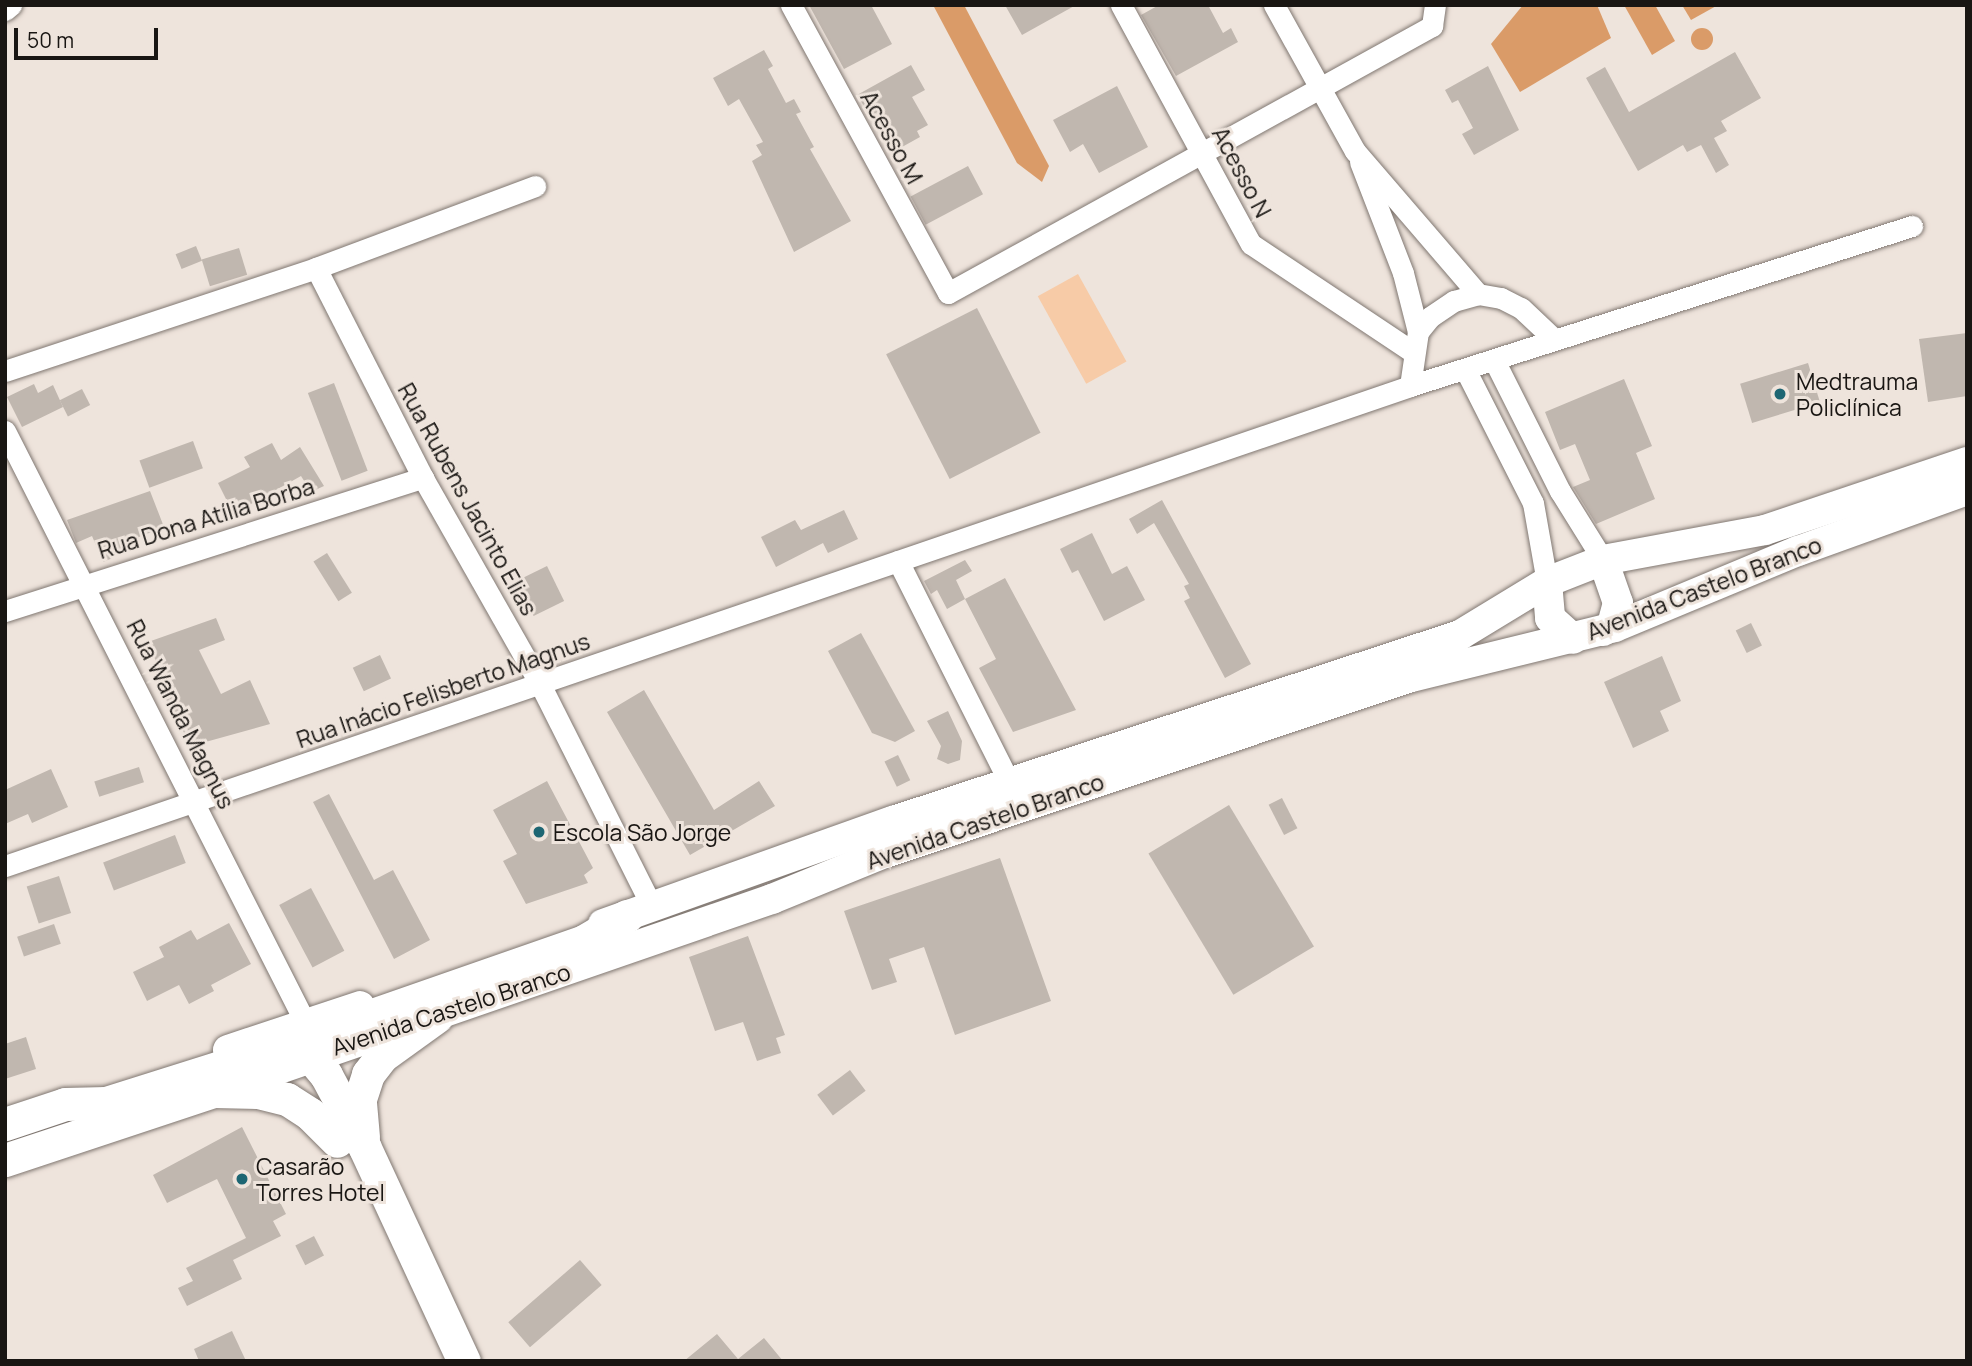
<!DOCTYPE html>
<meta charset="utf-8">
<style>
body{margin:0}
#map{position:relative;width:1972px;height:1366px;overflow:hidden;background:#eee4dc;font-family:Manrope,sans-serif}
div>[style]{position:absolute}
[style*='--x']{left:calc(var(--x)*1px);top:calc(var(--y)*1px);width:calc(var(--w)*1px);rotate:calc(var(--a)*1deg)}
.green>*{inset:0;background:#f7cba7;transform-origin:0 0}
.water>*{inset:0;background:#da9b68}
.round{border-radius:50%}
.building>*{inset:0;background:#c0b7af;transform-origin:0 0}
.roads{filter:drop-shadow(0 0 2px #807771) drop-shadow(0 0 2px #807771)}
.minor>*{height:21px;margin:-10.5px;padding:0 10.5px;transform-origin:10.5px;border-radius:10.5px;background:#fff}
.secondary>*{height:30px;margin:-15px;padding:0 15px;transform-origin:15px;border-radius:15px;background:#fff}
.primary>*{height:33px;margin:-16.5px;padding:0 16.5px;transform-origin:16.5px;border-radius:16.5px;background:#fff}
.dots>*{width:19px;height:19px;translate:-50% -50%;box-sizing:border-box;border:4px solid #eee4dc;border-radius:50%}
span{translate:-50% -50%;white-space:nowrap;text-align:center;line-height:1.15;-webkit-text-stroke:6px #eee4dc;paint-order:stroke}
.street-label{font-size:23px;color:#191613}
.poi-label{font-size:23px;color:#191613}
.left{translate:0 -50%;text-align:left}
.frame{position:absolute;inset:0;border:7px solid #191613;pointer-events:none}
.scale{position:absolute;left:14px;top:28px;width:144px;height:32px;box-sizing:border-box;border:4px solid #191613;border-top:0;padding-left:9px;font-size:21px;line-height:24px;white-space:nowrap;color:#191613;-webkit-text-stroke:5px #eee4dc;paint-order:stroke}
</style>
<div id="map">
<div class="green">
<div style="left:1078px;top:274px;width:100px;height:46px;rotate:61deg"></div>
</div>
<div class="water">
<div style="clip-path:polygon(933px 5px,964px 5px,1049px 166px,1042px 182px,1017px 163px)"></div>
<div style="clip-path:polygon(1523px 5px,1597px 5px,1611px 38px,1520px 92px,1491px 44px)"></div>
<div style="clip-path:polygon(1624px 5px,1655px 5px,1675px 41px,1652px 55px)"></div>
<div style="clip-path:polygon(1682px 5px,1718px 5px,1691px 20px)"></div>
<div class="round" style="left:1691px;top:28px;width:22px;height:22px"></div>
</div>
<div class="building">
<div style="clip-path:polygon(809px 5px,871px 5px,892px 44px,844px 69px)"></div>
<div style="clip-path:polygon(1005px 5px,1076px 5px,1022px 35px)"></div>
<div style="clip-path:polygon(1159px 5px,1208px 5px,1223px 33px,1231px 28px,1238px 42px,1176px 76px,1141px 15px)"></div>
<div style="clip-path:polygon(764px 50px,773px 66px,768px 69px,786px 103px,794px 99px,801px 112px,796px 114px,814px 147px,810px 149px,851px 221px,794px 252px,752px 161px,762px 155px,756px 145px,763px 142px,739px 99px,728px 106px,713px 78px)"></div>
<div style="clip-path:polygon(1735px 52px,1761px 98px,1721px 121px,1727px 131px,1714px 138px,1729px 165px,1716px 173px,1701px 145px,1687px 152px,1683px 145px,1638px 171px,1586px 78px,1605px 67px,1629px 112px)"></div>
<div style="clip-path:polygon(911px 65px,925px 90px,912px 97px,928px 125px,917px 131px,920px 137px,893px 152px,857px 95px)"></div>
<div style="clip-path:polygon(1488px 66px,1519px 130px,1474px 155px,1462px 134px,1473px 128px,1458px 100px,1452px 103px,1445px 90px)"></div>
<div style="clip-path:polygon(1117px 86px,1148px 147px,1099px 173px,1083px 144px,1070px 152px,1053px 120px)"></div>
<div style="left:968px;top:166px;width:32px;height:65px;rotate:62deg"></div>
<div style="left:196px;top:246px;width:16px;height:22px;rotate:68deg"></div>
<div style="left:239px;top:248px;width:28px;height:39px;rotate:73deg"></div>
<div style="left:977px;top:308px;width:140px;height:102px;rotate:63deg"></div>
<div style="clip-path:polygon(1967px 333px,1967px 396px,1928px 402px,1919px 339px)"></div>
<div style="left:1808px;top:363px;width:41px;height:71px;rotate:73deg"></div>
<div style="clip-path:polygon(1624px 379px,1652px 446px,1636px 453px,1655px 499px,1596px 524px,1573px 487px,1590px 480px,1575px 444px,1560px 450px,1545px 412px)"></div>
<div style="left:334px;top:383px;width:94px;height:28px;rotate:69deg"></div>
<div style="clip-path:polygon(34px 384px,38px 393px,53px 385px,63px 407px,22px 427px,7px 397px)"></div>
<div style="left:82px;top:389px;width:18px;height:25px;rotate:63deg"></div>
<div style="left:193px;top:441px;width:29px;height:57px;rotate:70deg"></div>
<div style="clip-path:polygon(272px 443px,281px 460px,300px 447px,324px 486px,311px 492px,301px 476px,242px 509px,237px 499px,228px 503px,218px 483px,250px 467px,244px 457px)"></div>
<div style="clip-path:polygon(150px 491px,164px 527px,129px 541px,132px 550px,103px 562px,92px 536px,76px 543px,67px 520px)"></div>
<div style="clip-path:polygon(1162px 500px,1251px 664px,1225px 678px,1184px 601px,1190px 598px,1184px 586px,1189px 584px,1154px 523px,1137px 534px,1129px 519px)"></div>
<div style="clip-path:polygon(844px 510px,858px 539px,828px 553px,823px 543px,776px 567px,761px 537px,795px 520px,801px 530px)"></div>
<div style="clip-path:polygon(1092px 533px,1112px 574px,1127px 566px,1145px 600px,1104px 621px,1078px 570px,1072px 573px,1060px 549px)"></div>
<div style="left:327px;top:553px;width:47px;height:16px;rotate:58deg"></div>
<div style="clip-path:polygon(965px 560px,972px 571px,956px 580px,965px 599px,947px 609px,937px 590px,931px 594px,924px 581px)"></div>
<div style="left:547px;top:566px;width:39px;height:34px;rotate:64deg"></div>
<div style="clip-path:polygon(1005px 578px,1076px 710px,1013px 732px,979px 668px,996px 659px,965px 599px)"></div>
<div style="clip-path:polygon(216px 618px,225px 640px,199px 650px,221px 694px,250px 680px,270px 724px,191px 746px,160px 688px,166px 686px,148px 642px)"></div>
<div style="left:1751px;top:623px;width:25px;height:17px;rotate:64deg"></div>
<div style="clip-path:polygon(861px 633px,915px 731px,895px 742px,872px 733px,828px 651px)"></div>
<div style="left:380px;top:655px;width:26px;height:30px;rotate:65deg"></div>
<div style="clip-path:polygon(1662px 656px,1681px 701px,1660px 711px,1669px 731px,1633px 748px,1604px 682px)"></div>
<div style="clip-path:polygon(644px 690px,714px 810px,759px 781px,775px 806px,690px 855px,607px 712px)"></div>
<div style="clip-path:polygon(948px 711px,962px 741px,960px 760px,948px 764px,937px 759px,941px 746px,927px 721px)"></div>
<div style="left:898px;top:755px;width:28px;height:15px;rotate:64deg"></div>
<div style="left:139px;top:767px;width:16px;height:47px;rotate:72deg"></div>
<div style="clip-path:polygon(51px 769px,68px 807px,32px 823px,28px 814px,5px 824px,5px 790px)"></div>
<div style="clip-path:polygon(547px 781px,593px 868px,584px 875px,588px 883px,526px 904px,503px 861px,517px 854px,493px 810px)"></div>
<div style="clip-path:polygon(329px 794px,374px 880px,393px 870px,430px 940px,394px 959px,313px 802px)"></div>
<div style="left:1282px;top:798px;width:34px;height:15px;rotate:63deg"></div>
<div style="left:1229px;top:805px;width:165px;height:94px;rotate:59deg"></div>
<div style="left:175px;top:835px;width:30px;height:77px;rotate:69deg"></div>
<div style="clip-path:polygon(1000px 858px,1051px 1001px,955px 1035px,924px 947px,889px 959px,897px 982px,872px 990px,844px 911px)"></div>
<div style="left:59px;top:876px;width:39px;height:34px;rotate:72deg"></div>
<div style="left:311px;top:888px;width:71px;height:36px;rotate:62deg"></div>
<div style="clip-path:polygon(229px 923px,251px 964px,211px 985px,214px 991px,189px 1004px,179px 985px,147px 1001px,133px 972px,164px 957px,159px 947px,191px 930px,197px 940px)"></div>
<div style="left:54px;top:924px;width:21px;height:39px;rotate:71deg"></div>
<div style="clip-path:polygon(748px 936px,785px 1035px,776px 1038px,781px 1053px,757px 1061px,743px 1022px,715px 1031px,689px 957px)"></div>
<div style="clip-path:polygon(26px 1037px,36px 1069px,5px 1079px,5px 1044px)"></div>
<div style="left:850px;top:1070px;width:26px;height:41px;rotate:53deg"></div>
<div style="clip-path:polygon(242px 1127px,286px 1214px,273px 1221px,281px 1236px,233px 1260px,242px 1279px,187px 1306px,178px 1288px,193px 1281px,186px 1268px,246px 1238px,217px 1179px,167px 1203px,153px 1175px)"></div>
<div style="left:314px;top:1236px;width:22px;height:21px;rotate:63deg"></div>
<div style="left:580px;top:1260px;width:33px;height:95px;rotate:49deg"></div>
<div style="clip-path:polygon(232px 1331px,246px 1361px,199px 1361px,194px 1349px)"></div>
<div style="clip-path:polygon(717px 1334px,738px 1359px,764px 1338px,783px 1361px,684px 1361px)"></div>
</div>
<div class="roads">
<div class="minor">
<div style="--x:791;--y:5;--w:328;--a:61.4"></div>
<div style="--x:948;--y:293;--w:553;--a:-28.88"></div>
<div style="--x:1432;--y:26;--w:21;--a:-82"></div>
<div style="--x:1121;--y:5;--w:272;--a:61.5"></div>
<div style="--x:1251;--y:244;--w:195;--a:33.7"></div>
<div style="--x:1274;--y:5;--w:167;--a:61"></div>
<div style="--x:1355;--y:151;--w:189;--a:49.3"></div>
<div style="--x:5;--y:10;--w:8;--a:-40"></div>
<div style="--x:1360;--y:162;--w:119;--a:68.8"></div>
<div style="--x:1403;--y:273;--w:61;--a:75.7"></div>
<div style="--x:316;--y:268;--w:236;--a:63"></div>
<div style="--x:423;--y:478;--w:237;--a:60.4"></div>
<div style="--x:540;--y:684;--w:247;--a:63.3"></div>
<div style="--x:1494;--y:360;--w:147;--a:63.3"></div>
<div style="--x:1560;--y:491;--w:81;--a:58.1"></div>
<div style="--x:1465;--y:369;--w:150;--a:63.1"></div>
<div style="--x:1533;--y:503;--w:80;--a:80"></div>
<div style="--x:5;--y:371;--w:328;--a:-18.3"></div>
<div style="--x:316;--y:268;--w:234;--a:-20.5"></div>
<div style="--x:1410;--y:386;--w:55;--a:-81.6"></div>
<div style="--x:1418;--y:332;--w:19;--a:-51"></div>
<div style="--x:1430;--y:317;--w:29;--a:-34"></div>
<div style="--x:1454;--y:301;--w:25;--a:-16"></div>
<div style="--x:1478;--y:294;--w:23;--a:10"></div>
<div style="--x:1501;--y:298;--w:22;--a:27"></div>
<div style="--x:1521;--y:308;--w:45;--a:43.2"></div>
<div style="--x:5;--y:431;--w:665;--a:63.09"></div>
<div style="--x:898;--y:561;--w:247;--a:63.3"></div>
<div style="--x:5;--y:611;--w:439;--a:-17.7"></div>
<div style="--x:5;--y:866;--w:1485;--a:-18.86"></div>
<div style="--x:1410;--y:386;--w:527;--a:-17.68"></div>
</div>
<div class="secondary">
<div style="--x:1547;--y:582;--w:36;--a:85"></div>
<div style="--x:1550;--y:618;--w:31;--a:42"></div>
<div style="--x:1603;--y:631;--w:11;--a:-34"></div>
<div style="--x:1612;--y:625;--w:23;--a:-75"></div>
<div style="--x:1618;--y:603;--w:46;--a:-109.2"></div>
<div style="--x:603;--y:924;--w:308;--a:-19.6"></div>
<div style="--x:893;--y:821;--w:597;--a:-18.16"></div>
<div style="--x:1460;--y:635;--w:102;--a:-31.3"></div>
<div style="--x:1547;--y:582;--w:60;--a:-21.4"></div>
<div style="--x:1603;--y:560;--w:165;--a:-10.5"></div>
<div style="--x:1765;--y:530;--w:213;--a:-18.6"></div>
<div style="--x:228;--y:1050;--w:139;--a:-18.4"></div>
<div style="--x:221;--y:1089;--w:583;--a:-19.03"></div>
<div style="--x:772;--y:899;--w:122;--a:-22.2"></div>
<div style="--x:885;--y:853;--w:555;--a:-18.5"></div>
<div style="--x:1411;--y:677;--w:210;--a:-13.8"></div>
<div style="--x:1615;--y:627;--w:198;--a:-22.6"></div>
<div style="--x:1798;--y:551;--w:180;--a:-19.8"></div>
</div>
<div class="primary">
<div style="--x:310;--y:1056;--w:30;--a:-49"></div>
<div style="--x:330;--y:1033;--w:25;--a:-27"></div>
<div style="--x:352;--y:1022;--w:246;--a:-19.2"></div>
<div style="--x:584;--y:941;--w:50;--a:-30.2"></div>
<div style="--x:310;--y:1056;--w:25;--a:50"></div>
<div style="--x:326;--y:1075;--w:81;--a:61.8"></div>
<div style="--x:364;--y:1146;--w:237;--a:65.1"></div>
<div style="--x:5;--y:1124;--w:63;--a:-18.4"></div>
<div style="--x:65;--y:1104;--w:41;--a:-1.4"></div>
<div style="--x:106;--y:1103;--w:163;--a:-17.5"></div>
<div style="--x:261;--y:1054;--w:49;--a:2.3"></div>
<div style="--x:363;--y:1137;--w:38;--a:-95"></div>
<div style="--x:360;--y:1099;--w:26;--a:-72"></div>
<div style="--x:368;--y:1074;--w:23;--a:-52"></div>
<div style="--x:382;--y:1056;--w:67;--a:-35.8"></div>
<div style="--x:5;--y:1160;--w:220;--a:-18.3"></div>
<div style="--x:214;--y:1091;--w:44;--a:1.3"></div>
<div style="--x:258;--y:1092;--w:30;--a:14"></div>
<div style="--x:287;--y:1099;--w:27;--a:33"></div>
<div style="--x:310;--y:1114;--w:38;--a:45"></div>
</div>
</div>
<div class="dots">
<div style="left:1780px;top:394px;background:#1d6673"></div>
<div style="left:539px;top:832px;background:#1d6673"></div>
<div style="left:242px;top:1179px;background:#1d6673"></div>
</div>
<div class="street-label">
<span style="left:892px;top:137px;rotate:61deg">Acesso M</span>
<span style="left:1242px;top:172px;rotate:62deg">Acesso N</span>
<span style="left:468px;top:499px;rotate:61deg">Rua Rubens Jacinto Elias</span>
<span style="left:206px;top:518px;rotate:-17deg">Rua Dona Atília Borba</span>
<span style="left:1704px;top:588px;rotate:-21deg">Avenida Castelo Branco</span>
<span style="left:443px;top:690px;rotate:-19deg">Rua Inácio Felisberto Magnus</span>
<span style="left:181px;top:714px;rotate:63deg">Rua Wanda Magnus</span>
<span style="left:985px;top:821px;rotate:-19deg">Avenida Castelo Branco</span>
<span style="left:451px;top:1009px;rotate:-18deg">Avenida Castelo Branco</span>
</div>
<div class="poi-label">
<span class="left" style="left:1796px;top:394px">Medtrauma<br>Policlínica</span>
<span class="left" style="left:553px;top:832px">Escola São Jorge</span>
<span class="left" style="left:256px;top:1179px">Casarão<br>Torres Hotel</span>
</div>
<div class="frame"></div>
<div class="scale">50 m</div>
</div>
